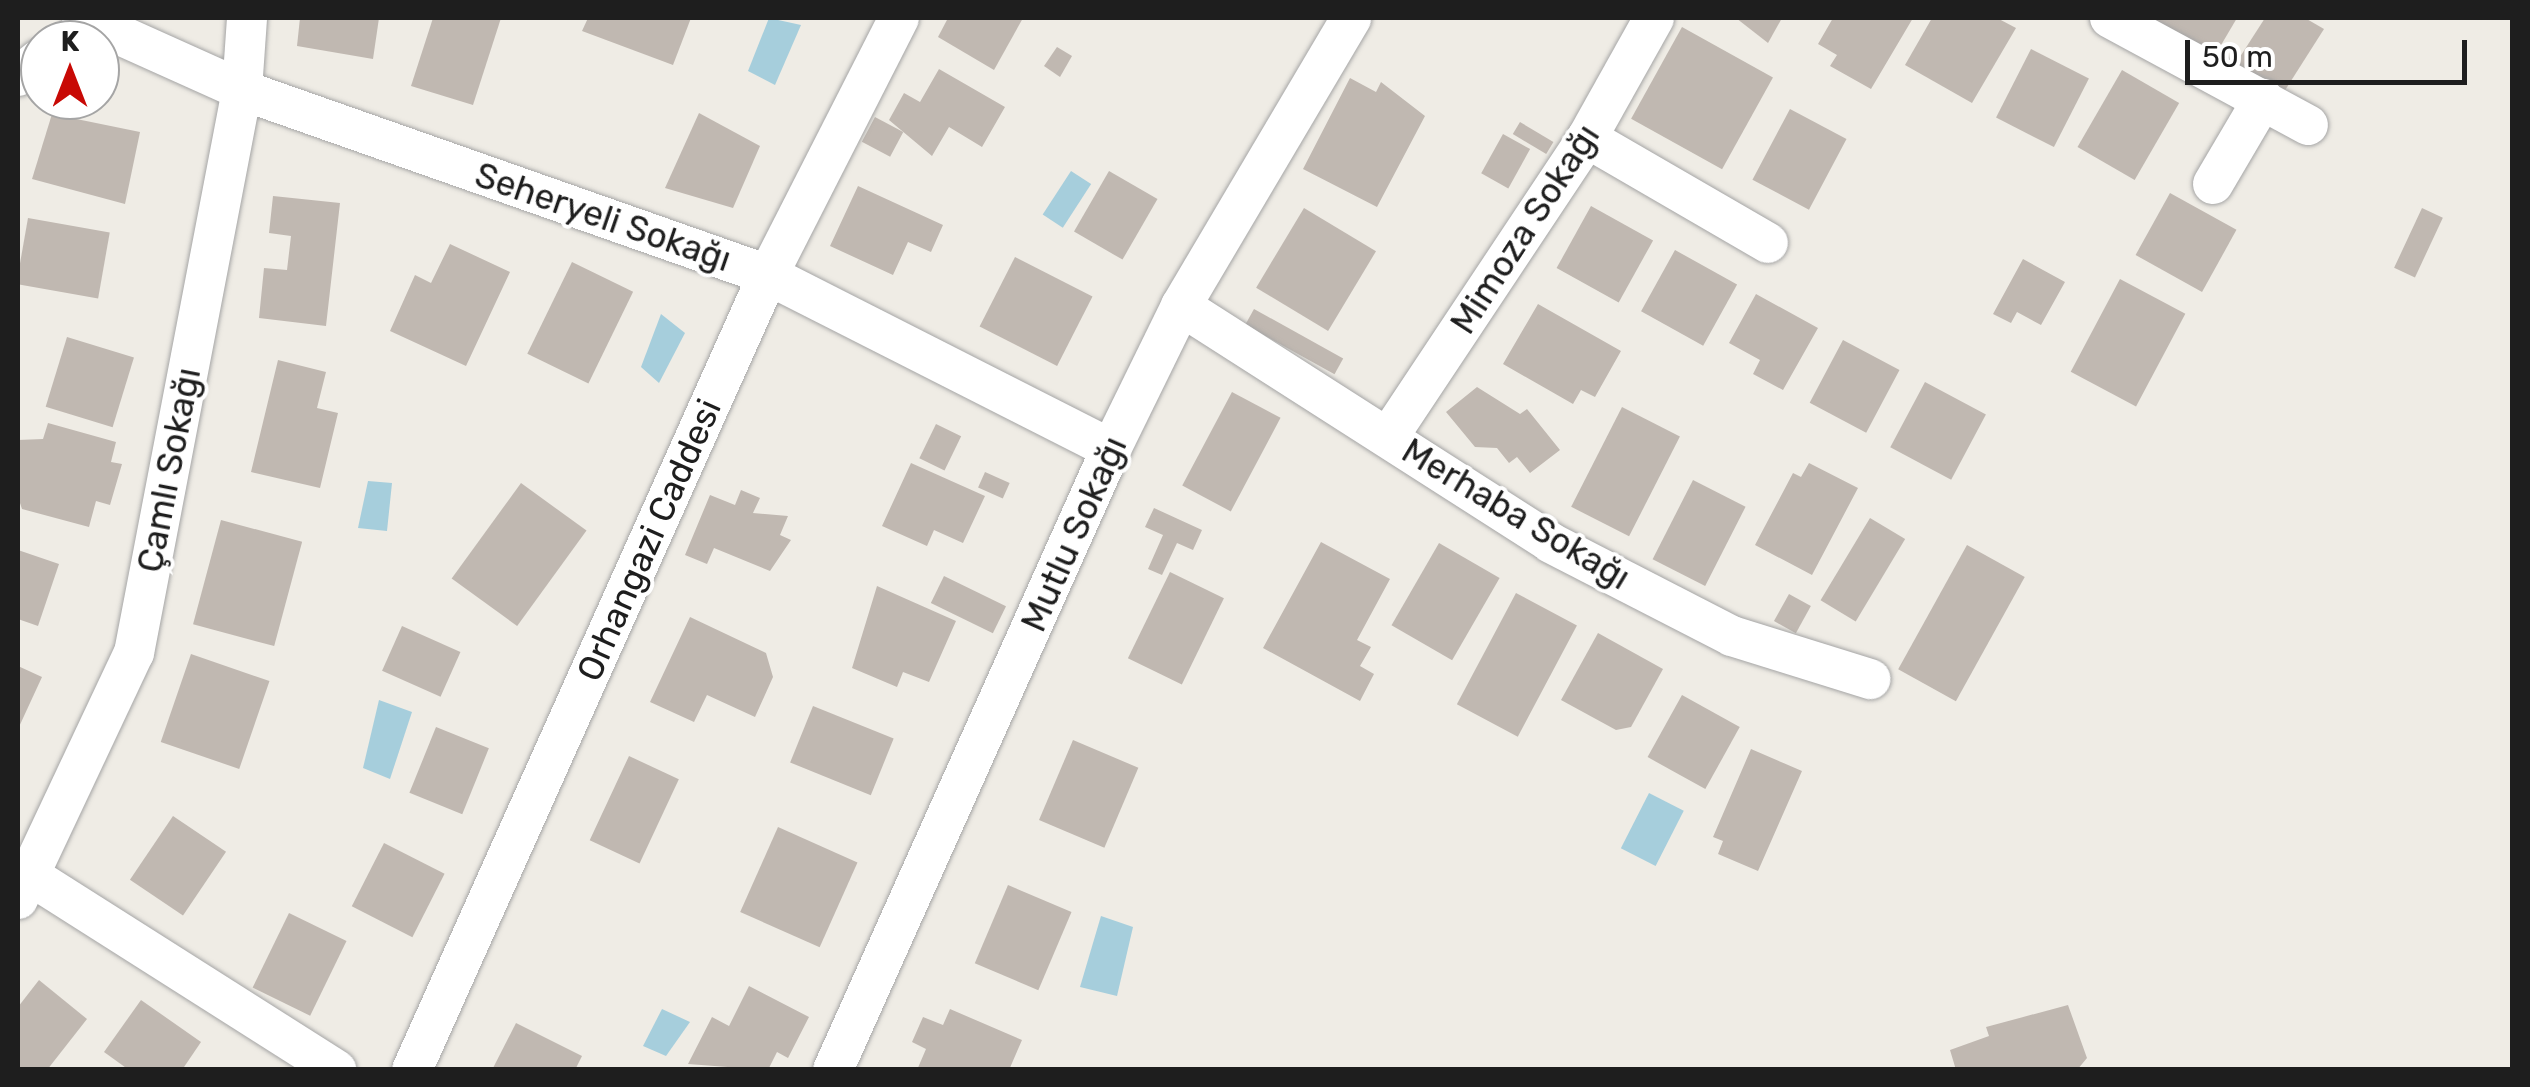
<!DOCTYPE html>
<meta charset="utf-8">
<style>
body{margin:0}
#map{position:relative;width:2530px;height:1087px;overflow:hidden;background:#efece5;font-family:Rubik,sans-serif}
div>[style]{position:absolute}
[style*='--x']{left:calc(var(--x)*1px);top:calc(var(--y)*1px);width:calc(var(--w)*1px);rotate:calc(var(--a)*1deg)}
.water>*{inset:0;background:#a6cedc;transform-origin:0 0}
.building>*{inset:0;background:#c0b8b1;transform-origin:0 0}
.roads{filter:drop-shadow(0 0 2px #a5a5a5) drop-shadow(0 0 2px #a5a5a5)}
.minor>*{height:40px;margin:-20px;padding:0 20px;transform-origin:20px;border-radius:20px;background:#fff}
span{translate:-50% -50%;white-space:nowrap;text-align:center;line-height:1.15;-webkit-text-stroke:8px #fff;paint-order:stroke}
.street-label{font-size:35px;color:#1e1e1e}
.frame{position:absolute;inset:0;border:20px solid #1e1e1e;pointer-events:none}
.north{position:absolute;left:20px;top:20px;width:100px;height:100px;box-sizing:border-box;background:#fff;border:2px solid #a5a5a5;border-radius:50%;rotate:0deg;font-size:28px;font-weight:700;line-height:40px;text-align:center;color:#1e1e1e}
.north::after{content:'';display:block;margin:auto;width:35px;height:45px;background:#c80905;clip-path:polygon(50% 0,100% 100%,50% 72%,0 100%)}
.scale{position:absolute;left:2185px;top:40px;width:282px;height:45px;box-sizing:border-box;border:5px solid #1e1e1e;border-top:0;padding-left:12px;font-size:30px;line-height:35px;white-space:nowrap;color:#1e1e1e;-webkit-text-stroke:8px #fff;paint-order:stroke}
</style>
<div id="map">
<div class="water">
<div style="clip-path:polygon(769px 18px,801px 25px,775px 85px,748px 71px)"></div>
<div style="left:1071px;top:171px;width:24px;height:52px;rotate:33deg"></div>
<div style="clip-path:polygon(661px 314px,685px 333px,659px 383px,641px 367px)"></div>
<div style="clip-path:polygon(368px 481px,392px 483px,387px 531px,358px 528px)"></div>
<div style="clip-path:polygon(379px 700px,412px 712px,390px 779px,363px 768px)"></div>
<div style="left:1649px;top:793px;width:39px;height:62px;rotate:27deg"></div>
<div style="clip-path:polygon(1101px 916px,1133px 927px,1117px 996px,1080px 987px)"></div>
<div style="clip-path:polygon(662px 1009px,690px 1022px,666px 1056px,643px 1046px)"></div>
</div>
<div class="building">
<div style="clip-path:polygon(300px 18px,379px 18px,373px 59px,297px 46px)"></div>
<div style="clip-path:polygon(433px 18px,501px 18px,473px 105px,411px 86px)"></div>
<div style="clip-path:polygon(588px 18px,691px 18px,673px 65px,582px 31px)"></div>
<div style="clip-path:polygon(948px 18px,1023px 18px,994px 70px,938px 37px)"></div>
<div style="clip-path:polygon(1736px 18px,1782px 18px,1768px 43px)"></div>
<div style="clip-path:polygon(1833px 18px,1913px 18px,1871px 89px,1830px 66px,1837px 55px,1818px 44px)"></div>
<div style="clip-path:polygon(1932px 18px,1997px 18px,2016px 28px,1972px 103px,1905px 65px)"></div>
<div style="clip-path:polygon(2145px 18px,2237px 18px,2214px 57px)"></div>
<div style="clip-path:polygon(2265px 18px,2305px 18px,2324px 29px,2282px 95px,2236px 63px)"></div>
<div style="left:1682px;top:27px;width:104px;height:105px;rotate:29deg"></div>
<div style="clip-path:polygon(1057px 47px,1072px 56px,1060px 77px,1044px 66px)"></div>
<div style="left:2031px;top:49px;width:65px;height:77px;rotate:27deg"></div>
<div style="clip-path:polygon(939px 69px,1005px 107px,982px 147px,949px 127px,932px 156px,889px 120px,904px 93px,920px 102px)"></div>
<div style="left:2122px;top:70px;width:66px;height:89px;rotate:30deg"></div>
<div style="clip-path:polygon(1350px 78px,1376px 92px,1381px 82px,1425px 116px,1377px 207px,1303px 169px)"></div>
<div style="left:1790px;top:109px;width:64px;height:80px;rotate:28deg"></div>
<div style="clip-path:polygon(699px 113px,760px 146px,733px 208px,665px 188px)"></div>
<div style="clip-path:polygon(52px 114px,140px 132px,125px 204px,32px 179px)"></div>
<div style="left:875px;top:117px;width:32px;height:28px;rotate:28deg"></div>
<div style="left:1520px;top:122px;width:39px;height:14px;rotate:31deg"></div>
<div style="left:1503px;top:134px;width:31px;height:45px;rotate:29deg"></div>
<div style="left:1109px;top:171px;width:56px;height:70px;rotate:30deg"></div>
<div style="clip-path:polygon(858px 186px,943px 225px,931px 252px,908px 242px,893px 275px,830px 246px)"></div>
<div style="left:2170px;top:193px;width:76px;height:71px;rotate:29deg"></div>
<div style="clip-path:polygon(273px 196px,340px 203px,326px 326px,259px 318px,264px 268px,287px 270px,291px 236px,269px 233px)"></div>
<div style="left:1591px;top:206px;width:71px;height:71px;rotate:29deg"></div>
<div style="left:1304px;top:208px;width:84px;height:93px;rotate:31deg"></div>
<div style="left:2422px;top:208px;width:23px;height:66px;rotate:25deg"></div>
<div style="left:28px;top:218px;width:83px;height:67px;rotate:10deg"></div>
<div style="clip-path:polygon(450px 244px,510px 272px,466px 366px,390px 331px,415px 275px,431px 283px)"></div>
<div style="left:1675px;top:250px;width:71px;height:70px;rotate:29deg"></div>
<div style="left:1015px;top:257px;width:87px;height:78px;rotate:27deg"></div>
<div style="clip-path:polygon(2023px 259px,2065px 282px,2041px 325px,2017px 312px,2011px 323px,1993px 314px)"></div>
<div style="left:572px;top:262px;width:68px;height:102px;rotate:26deg"></div>
<div style="left:2120px;top:279px;width:74px;height:105px;rotate:28deg"></div>
<div style="clip-path:polygon(1756px 294px,1818px 328px,1783px 390px,1753px 374px,1760px 360px,1729px 343px)"></div>
<div style="clip-path:polygon(1538px 304px,1621px 351px,1595px 397px,1581px 390px,1573px 404px,1503px 364px)"></div>
<div style="left:1254px;top:309px;width:102px;height:18px;rotate:29deg"></div>
<div style="left:67px;top:337px;width:70px;height:73px;rotate:17deg"></div>
<div style="left:1843px;top:340px;width:64px;height:71px;rotate:28deg"></div>
<div style="clip-path:polygon(278px 360px,326px 372px,317px 408px,338px 413px,320px 488px,251px 472px)"></div>
<div style="left:1925px;top:382px;width:69px;height:74px;rotate:28deg"></div>
<div style="clip-path:polygon(1477px 387px,1520px 414px,1527px 409px,1560px 450px,1530px 473px,1517px 457px,1509px 463px,1497px 448px,1475px 447px,1446px 412px)"></div>
<div style="left:1232px;top:392px;width:55px;height:106px;rotate:28deg"></div>
<div style="left:1622px;top:407px;width:65px;height:112px;rotate:27deg"></div>
<div style="clip-path:polygon(48px 423px,116px 442px,111px 462px,122px 464px,110px 505px,96px 501px,89px 527px,22px 509px,18px 497px,18px 440px,43px 439px)"></div>
<div style="left:936px;top:424px;width:28px;height:38px;rotate:26deg"></div>
<div style="clip-path:polygon(911px 463px,985px 496px,963px 543px,934px 530px,927px 546px,882px 526px)"></div>
<div style="clip-path:polygon(1809px 463px,1858px 488px,1812px 575px,1755px 545px,1793px 473px,1801px 477px)"></div>
<div style="left:985px;top:472px;width:27px;height:17px;rotate:24deg"></div>
<div style="left:1693px;top:480px;width:59px;height:89px;rotate:27deg"></div>
<div style="left:521px;top:483px;width:81px;height:118px;rotate:36deg"></div>
<div style="clip-path:polygon(741px 490px,760px 498px,753px 513px,788px 516px,780px 535px,791px 540px,770px 571px,714px 548px,707px 564px,685px 555px,710px 495px,735px 505px)"></div>
<div style="clip-path:polygon(1154px 508px,1202px 530px,1193px 550px,1177px 543px,1162px 575px,1148px 569px,1163px 535px,1145px 527px)"></div>
<div style="left:1870px;top:518px;width:41px;height:96px;rotate:31deg"></div>
<div style="left:221px;top:520px;width:84px;height:108px;rotate:15deg"></div>
<div style="clip-path:polygon(1321px 542px,1390px 579px,1357px 640px,1371px 647px,1360px 666px,1374px 674px,1360px 701px,1263px 648px)"></div>
<div style="left:1439px;top:543px;width:70px;height:95px;rotate:30deg"></div>
<div style="left:1967px;top:545px;width:66px;height:142px;rotate:29deg"></div>
<div style="clip-path:polygon(18px 550px,59px 564px,38px 626px,18px 619px)"></div>
<div style="left:1170px;top:572px;width:60px;height:96px;rotate:26deg"></div>
<div style="left:944px;top:576px;width:69px;height:30px;rotate:26deg"></div>
<div style="clip-path:polygon(877px 586px,956px 621px,929px 682px,903px 672px,897px 687px,852px 668px)"></div>
<div style="left:1516px;top:593px;width:69px;height:126px;rotate:28deg"></div>
<div style="left:1789px;top:594px;width:25px;height:31px;rotate:29deg"></div>
<div style="clip-path:polygon(690px 617px,766px 653px,773px 677px,755px 717px,707px 695px,694px 722px,650px 702px)"></div>
<div style="left:402px;top:626px;width:64px;height:49px;rotate:24deg"></div>
<div style="clip-path:polygon(1598px 633px,1663px 669px,1631px 727px,1616px 730px,1561px 700px)"></div>
<div style="left:191px;top:654px;width:83px;height:93px;rotate:19deg"></div>
<div style="clip-path:polygon(18px 666px,42px 677px,18px 729px)"></div>
<div style="left:1682px;top:695px;width:66px;height:71px;rotate:29deg"></div>
<div style="left:813px;top:706px;width:87px;height:61px;rotate:22deg"></div>
<div style="left:436px;top:727px;width:57px;height:71px;rotate:22deg"></div>
<div style="left:1073px;top:740px;width:71px;height:87px;rotate:23deg"></div>
<div style="clip-path:polygon(1751px 749px,1802px 771px,1758px 871px,1718px 854px,1723px 841px,1713px 837px)"></div>
<div style="left:629px;top:756px;width:55px;height:93px;rotate:25deg"></div>
<div style="left:173px;top:816px;width:64px;height:77px;rotate:34deg"></div>
<div style="left:778px;top:827px;width:87px;height:93px;rotate:24deg"></div>
<div style="left:384px;top:843px;width:68px;height:71px;rotate:27deg"></div>
<div style="left:1008px;top:885px;width:69px;height:85px;rotate:23deg"></div>
<div style="left:289px;top:913px;width:64px;height:83px;rotate:26deg"></div>
<div style="clip-path:polygon(39px 980px,87px 1019px,47px 1070px,18px 1070px,18px 1007px)"></div>
<div style="clip-path:polygon(749px 986px,809px 1017px,788px 1058px,777px 1052px,768px 1070px,688px 1064px,712px 1017px,729px 1026px)"></div>
<div style="clip-path:polygon(141px 1000px,201px 1042px,182px 1070px,129px 1070px,104px 1052px)"></div>
<div style="clip-path:polygon(2068px 1005px,2087px 1058px,2077px 1070px,1956px 1070px,1950px 1050px,1989px 1036px,1986px 1027px)"></div>
<div style="clip-path:polygon(950px 1009px,1022px 1040px,1009px 1070px,917px 1070px,926px 1049px,912px 1042px,923px 1017px,943px 1025px)"></div>
<div style="clip-path:polygon(516px 1023px,582px 1056px,575px 1070px,492px 1070px)"></div>
</div>
<div class="roads">
<div class="minor">
<div style="--x:82;--y:18;--w:175;--a:24.2"></div>
<div style="--x:242;--y:90;--w:558;--a:19.38"></div>
<div style="--x:768;--y:275;--w:385;--a:26.9"></div>
<div style="--x:2110;--y:18;--w:225;--a:28.4"></div>
<div style="--x:18;--y:76;--w:28;--a:-38"></div>
<div style="--x:1587;--y:138;--w:209;--a:30.1"></div>
<div style="--x:2213;--y:184;--w:99;--a:-59.5"></div>
<div style="--x:1181;--y:306;--w:439;--a:32.6"></div>
<div style="--x:1551;--y:543;--w:203;--a:27.2"></div>
<div style="--x:1732;--y:636;--w:145;--a:17.3"></div>
<div style="--x:1389;--y:436;--w:358;--a:-56.4"></div>
<div style="--x:1587;--y:138;--w:137;--a:-60.8"></div>
<div style="--x:34;--y:878;--w:358;--a:32.4"></div>
<div style="--x:18;--y:899;--w:272;--a:-64.8"></div>
<div style="--x:134;--y:653;--w:573;--a:-79.14"></div>
<div style="--x:242;--y:90;--w:72;--a:-86"></div>
<div style="--x:412;--y:1070;--w:871;--a:-65.88"></div>
<div style="--x:768;--y:275;--w:288;--a:-63"></div>
<div style="--x:833;--y:1070;--w:680;--a:-65.88"></div>
<div style="--x:1111;--y:449;--w:159;--a:-63.9"></div>
<div style="--x:1181;--y:306;--w:334;--a:-59.4"></div>
</div>
</div>
<div class="street-label">
<span style="left:603px;top:217px;rotate:19deg">Seheryeli Sokağı</span>
<span style="left:1525px;top:229px;rotate:-57deg">Mimoza Sokağı</span>
<span style="left:169px;top:470px;rotate:-79deg">Çamlı Sokağı</span>
<span style="left:1516px;top:514px;rotate:31deg">Merhaba Sokağı</span>
<span style="left:1074px;top:534px;rotate:-66deg">Mutlu Sokağı</span>
<span style="left:649px;top:540px;rotate:-66deg">Orhangazi Caddesi</span>
</div>
<div class="frame"></div>
<div class="north">K</div>
<div class="scale">50 m</div>
</div>
